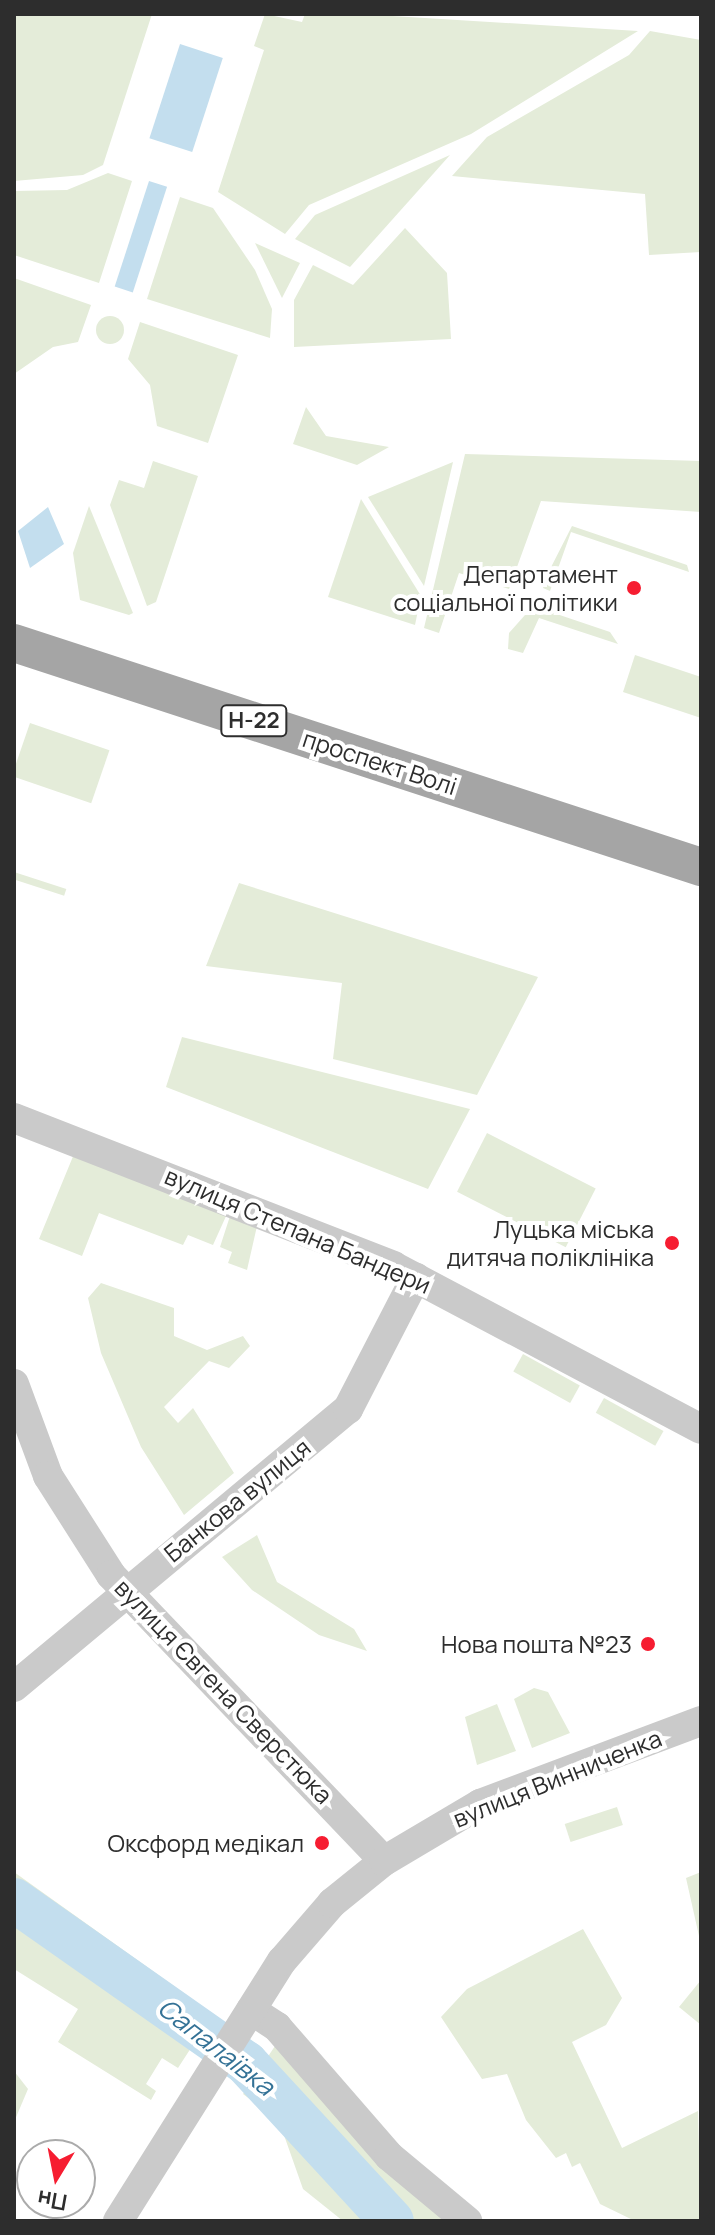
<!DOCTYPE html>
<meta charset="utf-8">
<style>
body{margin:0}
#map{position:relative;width:715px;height:2235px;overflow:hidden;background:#fff;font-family:Manrope,sans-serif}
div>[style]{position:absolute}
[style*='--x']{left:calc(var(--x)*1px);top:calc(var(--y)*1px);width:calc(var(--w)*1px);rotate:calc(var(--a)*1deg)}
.green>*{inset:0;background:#e4ecd9;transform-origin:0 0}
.round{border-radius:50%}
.water>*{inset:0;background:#c3deee;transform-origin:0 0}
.river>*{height:44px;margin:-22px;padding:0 22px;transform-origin:22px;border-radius:22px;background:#c3deee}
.minor>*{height:30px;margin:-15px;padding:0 15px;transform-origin:15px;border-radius:15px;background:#cacaca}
.major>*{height:38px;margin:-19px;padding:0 19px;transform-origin:19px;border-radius:19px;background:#a5a5a5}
.dots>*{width:22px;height:22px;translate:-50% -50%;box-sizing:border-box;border:4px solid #fff;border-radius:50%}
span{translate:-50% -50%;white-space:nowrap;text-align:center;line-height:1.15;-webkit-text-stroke:8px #fff;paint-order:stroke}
.shield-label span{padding:2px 6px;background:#fff;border:2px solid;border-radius:6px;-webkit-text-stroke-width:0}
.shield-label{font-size:22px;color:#2d2d2d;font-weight:700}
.poi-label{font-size:24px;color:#2d2d2d}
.right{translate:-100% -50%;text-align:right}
.street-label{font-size:24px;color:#2d2d2d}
.water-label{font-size:26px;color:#347296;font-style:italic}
.frame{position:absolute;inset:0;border:16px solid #2d2d2d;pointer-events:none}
.north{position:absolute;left:16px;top:2139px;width:80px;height:80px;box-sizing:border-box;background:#fff;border:2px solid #ababab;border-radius:50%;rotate:190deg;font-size:22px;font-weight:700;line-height:32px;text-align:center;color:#2d2d2d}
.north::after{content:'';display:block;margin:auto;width:28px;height:36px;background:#f61d31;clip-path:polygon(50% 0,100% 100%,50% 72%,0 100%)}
</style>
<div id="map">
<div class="green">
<div style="clip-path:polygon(14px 14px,152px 14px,103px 165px,83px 175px,14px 181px)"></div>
<div style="clip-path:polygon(265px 14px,302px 22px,305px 14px,360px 14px,638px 31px,471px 134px,309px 205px,285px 234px,218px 192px,264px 50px,254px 46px)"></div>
<div style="clip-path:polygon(650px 31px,701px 40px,701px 252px,649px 255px,645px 194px,452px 176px,487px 137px,629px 55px)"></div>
<div style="clip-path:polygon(450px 155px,350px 267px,295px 239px,315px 215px)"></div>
<div style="clip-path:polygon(108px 173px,132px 181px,99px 283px,14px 255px,14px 191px,67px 190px)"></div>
<div style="clip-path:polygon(180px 197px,213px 208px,255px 270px,272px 309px,270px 338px,147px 299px)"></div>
<div style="clip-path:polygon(405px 228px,447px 273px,451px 339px,294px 347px,294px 300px,313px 265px,353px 285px)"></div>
<div style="clip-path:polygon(255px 243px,300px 263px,282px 298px)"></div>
<div style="clip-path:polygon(14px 278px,91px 305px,78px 342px,53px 347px,14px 374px)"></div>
<div class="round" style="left:96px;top:316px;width:28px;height:28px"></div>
<div style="clip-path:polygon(140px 322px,238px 355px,208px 443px,157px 426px,150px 385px,128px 359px)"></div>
<div style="clip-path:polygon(306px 407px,326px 436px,389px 447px,357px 465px,293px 444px)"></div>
<div style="clip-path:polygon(465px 454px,701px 461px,701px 512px,541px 501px,509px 589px,459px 573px,439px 633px,424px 628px)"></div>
<div style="clip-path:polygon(153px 461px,198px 476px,156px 602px,147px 606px,110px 505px,119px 480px,144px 488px)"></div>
<div style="clip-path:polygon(453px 462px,424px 586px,368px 497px)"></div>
<div style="clip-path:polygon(361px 499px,421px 596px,415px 625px,328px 597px)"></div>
<div style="clip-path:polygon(89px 506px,133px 613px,129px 615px,80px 600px,73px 553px)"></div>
<div style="clip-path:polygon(572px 526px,687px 565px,689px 572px,571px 532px,550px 591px,543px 588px,546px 577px)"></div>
<div style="clip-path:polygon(533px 606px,610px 632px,618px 644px,539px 618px,523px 653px,508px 649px,509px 633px)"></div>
<div style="clip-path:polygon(635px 655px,701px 677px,701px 718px,623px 692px)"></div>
<div style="left:30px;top:723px;width:84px;height:56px;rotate:19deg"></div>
<div style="left:14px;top:872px;width:55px;height:7px;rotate:18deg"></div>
<div style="clip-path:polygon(239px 883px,538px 977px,477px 1095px,333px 1059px,342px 983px,206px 966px)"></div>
<div style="clip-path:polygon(182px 1037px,470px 1109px,428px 1189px,166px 1087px)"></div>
<div style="left:487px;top:1133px;width:122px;height:66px;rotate:27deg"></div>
<div style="clip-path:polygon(74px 1154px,227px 1214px,213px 1245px,188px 1235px,183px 1245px,99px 1213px,82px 1256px,39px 1239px)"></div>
<div style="clip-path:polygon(230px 1216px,257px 1226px,247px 1270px,228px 1263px,232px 1252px,220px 1247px)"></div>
<div style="clip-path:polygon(101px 1283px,174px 1308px,174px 1336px,207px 1350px,243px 1336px,250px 1346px,229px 1368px,209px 1361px,164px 1407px,178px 1423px,193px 1408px,234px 1473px,184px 1515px,141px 1447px,101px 1353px,88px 1298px)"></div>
<div style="left:523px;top:1354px;width:65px;height:20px;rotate:29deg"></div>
<div style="left:604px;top:1398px;width:68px;height:17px;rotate:29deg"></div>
<div style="clip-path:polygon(257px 1535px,277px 1582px,354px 1629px,367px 1651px,319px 1635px,252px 1590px,222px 1557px)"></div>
<div style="clip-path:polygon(534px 1688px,548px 1692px,570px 1733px,532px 1748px,514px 1699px)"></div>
<div style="clip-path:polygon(497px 1704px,516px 1751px,477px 1765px,465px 1717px)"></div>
<div style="left:617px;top:1807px;width:19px;height:55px;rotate:72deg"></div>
<div style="clip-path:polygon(14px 1872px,213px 2014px,178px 2068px,162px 2058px,146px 2084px,156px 2091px,151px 2100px,58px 2042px,78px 2009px,14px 1969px)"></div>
<div style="clip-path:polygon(701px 1872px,701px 1945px,686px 1878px)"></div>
<div style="clip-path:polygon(583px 1929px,622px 1998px,606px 2025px,572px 2042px,622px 2148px,698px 2111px,701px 2221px,635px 2221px,600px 2204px,580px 2163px,572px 2167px,566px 2153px,556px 2158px,526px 2120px,507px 2074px,482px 2079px,441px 2017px,467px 1989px)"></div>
<div style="clip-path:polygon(701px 1980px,701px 2025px,679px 2007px)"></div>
<div style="clip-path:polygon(277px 2043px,445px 2221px,343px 2221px,303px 2189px,279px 2121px,243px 2094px)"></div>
<div style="clip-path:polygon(14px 2071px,28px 2089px,14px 2122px)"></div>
</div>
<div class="water">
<div style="left:180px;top:44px;width:45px;height:99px;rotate:18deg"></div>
<div style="left:149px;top:181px;width:19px;height:111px;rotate:18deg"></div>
<div style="clip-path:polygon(48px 507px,64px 544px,30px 568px,18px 531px)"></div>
</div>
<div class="river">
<div style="--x:14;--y:1900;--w:284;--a:35.1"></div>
<div style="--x:246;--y:2063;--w:215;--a:47.3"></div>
</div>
<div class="minor">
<div style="--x:14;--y:1118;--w:407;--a:21.3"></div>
<div style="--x:393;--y:1266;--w:348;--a:27.9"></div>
<div style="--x:14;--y:1384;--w:98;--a:69.7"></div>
<div style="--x:48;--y:1476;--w:117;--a:57.5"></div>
<div style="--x:111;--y:1575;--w:395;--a:46.3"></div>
<div style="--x:14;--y:1687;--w:435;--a:-39.8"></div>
<div style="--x:348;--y:1409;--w:148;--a:-62.7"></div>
<div style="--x:251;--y:2010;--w:31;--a:33"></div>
<div style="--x:277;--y:2027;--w:171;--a:49"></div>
<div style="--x:389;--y:2156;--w:102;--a:39.8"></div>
<div style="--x:118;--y:2221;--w:307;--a:-57.8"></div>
<div style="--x:282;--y:1961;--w:77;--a:-49.2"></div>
<div style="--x:332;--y:1903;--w:67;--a:-38.9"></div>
<div style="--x:384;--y:1861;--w:112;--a:-30.7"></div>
<div style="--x:480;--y:1804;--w:236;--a:-20.6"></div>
</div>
<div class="major">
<div style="--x:14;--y:643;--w:723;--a:18.06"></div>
</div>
<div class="dots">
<div style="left:634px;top:588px;background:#f61d31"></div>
<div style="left:672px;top:1243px;background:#f61d31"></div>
<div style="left:648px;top:1644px;background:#f61d31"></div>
<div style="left:322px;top:1843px;background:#f61d31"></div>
</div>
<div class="shield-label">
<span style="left:254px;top:721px">Н-22</span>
</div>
<div class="poi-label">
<span class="right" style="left:618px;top:588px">Департамент<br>соціальної політики</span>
<span class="right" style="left:654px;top:1243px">Луцька міська<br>дитяча поліклініка</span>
<span class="right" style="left:632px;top:1644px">Нова пошта №23</span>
<span class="right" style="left:304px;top:1843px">Оксфорд медікал</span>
</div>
<div class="street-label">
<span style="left:380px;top:762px;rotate:18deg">проспект Волі</span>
<span style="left:298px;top:1230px;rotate:23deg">вулиця Степана Бандери</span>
<span style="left:237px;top:1500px;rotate:-39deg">Банкова вулиця</span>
<span style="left:224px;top:1691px;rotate:46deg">вулиця Євгена Сверстюка</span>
<span style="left:557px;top:1778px;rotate:-22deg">вулиця Винниченка</span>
</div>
<div class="water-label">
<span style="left:216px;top:2047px;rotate:38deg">Сапалаївка</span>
</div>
<div class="frame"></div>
<div class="north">Пн</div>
</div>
